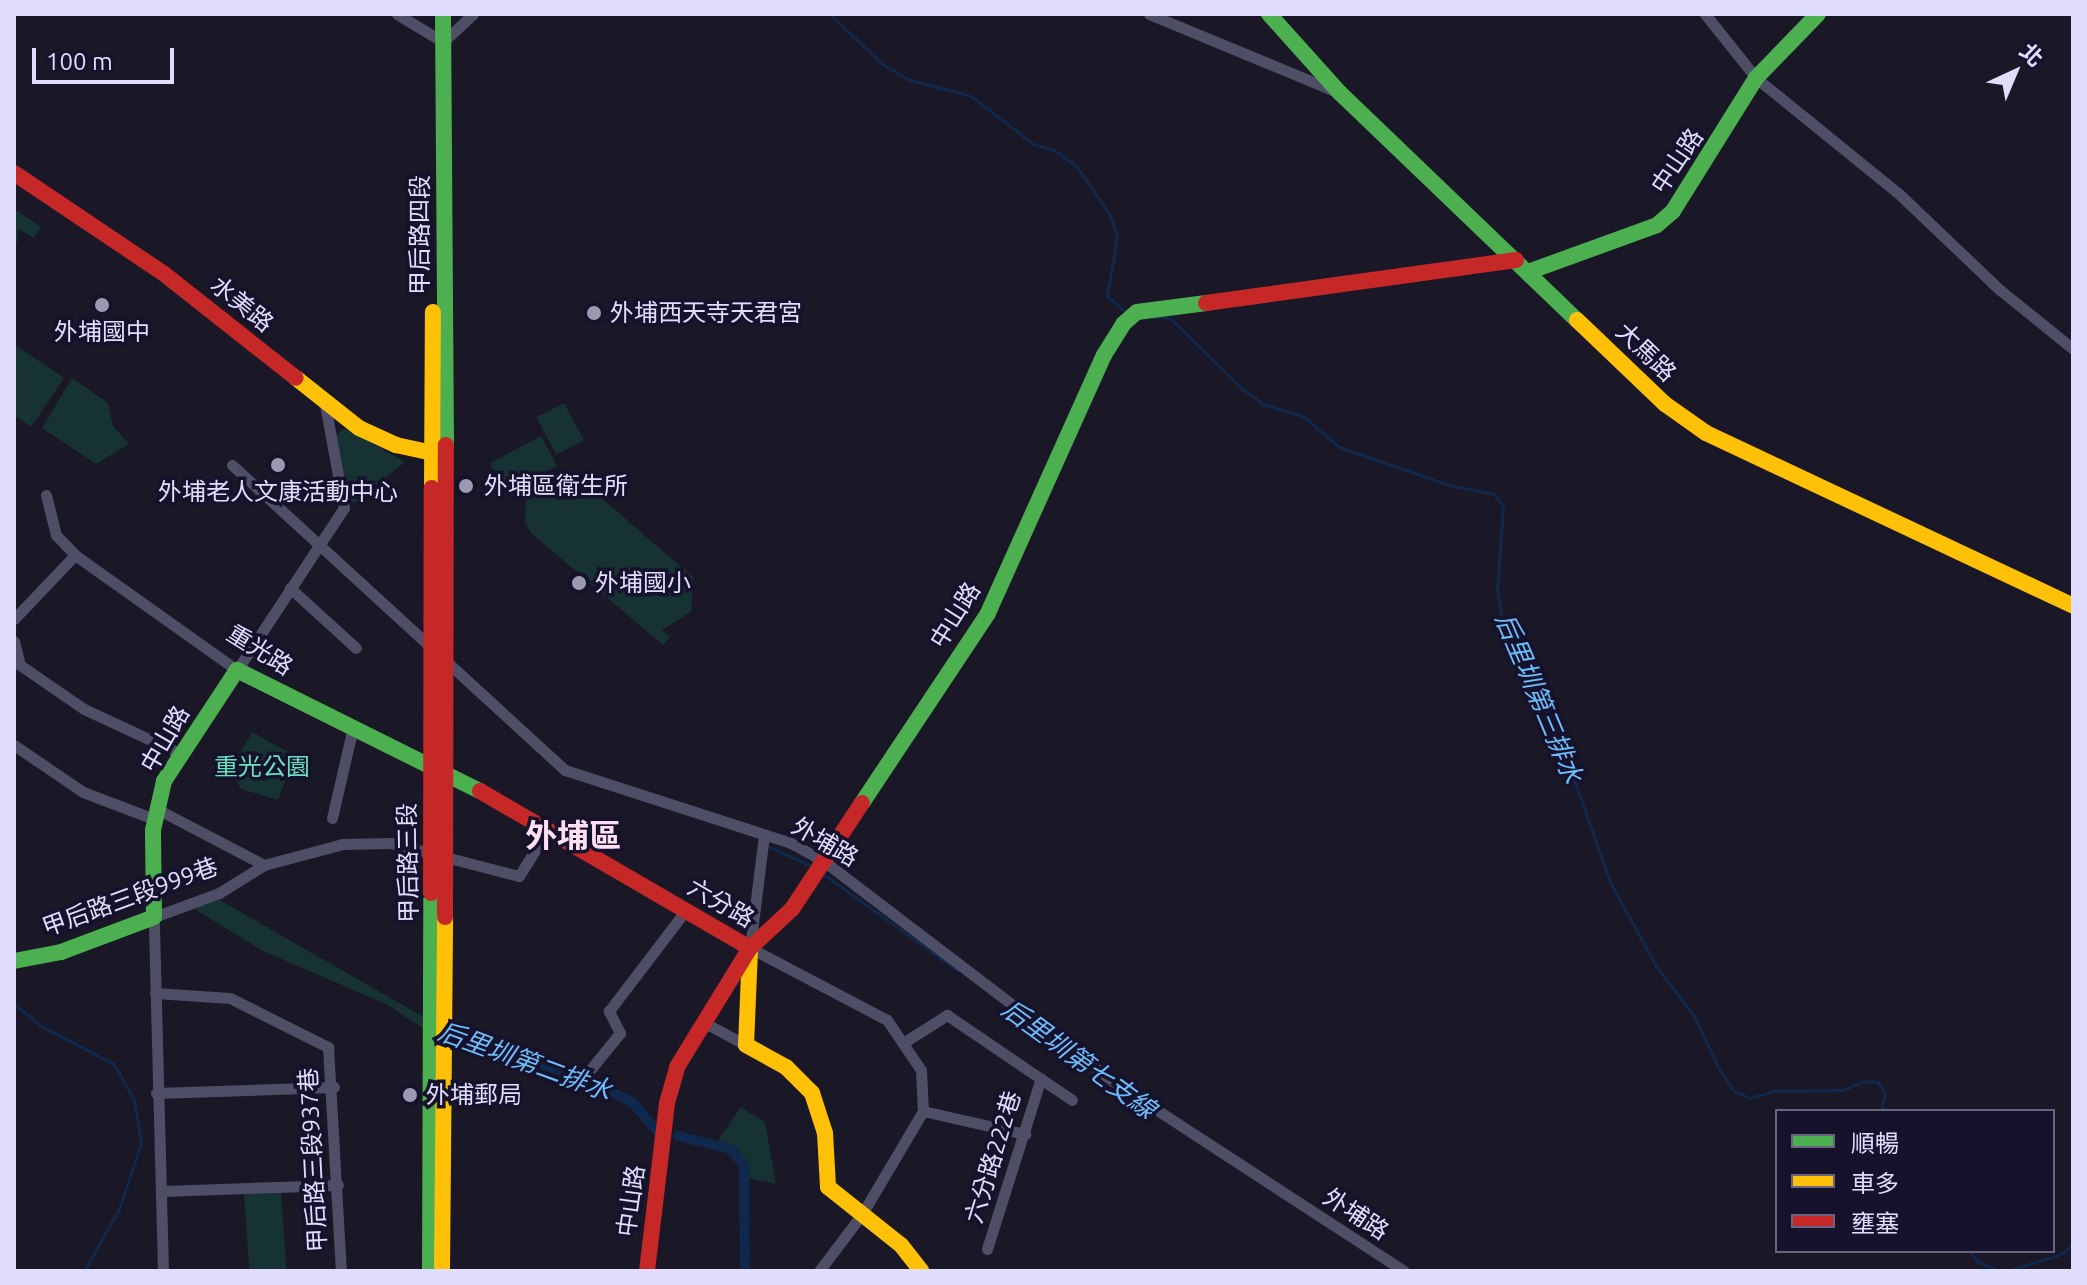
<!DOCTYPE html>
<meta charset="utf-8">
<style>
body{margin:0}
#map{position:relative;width:2087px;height:1285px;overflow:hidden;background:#1a1826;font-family:Ubuntu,"Noto Sans TC",sans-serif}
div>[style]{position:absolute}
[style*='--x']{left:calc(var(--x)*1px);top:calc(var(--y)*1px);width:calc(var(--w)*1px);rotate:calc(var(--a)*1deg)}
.green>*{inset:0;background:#163232;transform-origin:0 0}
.stream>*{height:3px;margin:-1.5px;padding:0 1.5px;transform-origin:1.5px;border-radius:1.5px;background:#11284d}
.canal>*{height:10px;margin:-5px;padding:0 5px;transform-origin:5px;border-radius:5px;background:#11284d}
.street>*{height:11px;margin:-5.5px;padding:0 5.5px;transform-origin:5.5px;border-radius:5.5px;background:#4e4e66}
.fast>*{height:16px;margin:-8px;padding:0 8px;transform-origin:8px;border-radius:8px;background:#4caf50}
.slow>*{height:16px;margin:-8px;padding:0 8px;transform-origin:8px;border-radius:8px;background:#ffc107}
.jam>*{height:16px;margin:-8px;padding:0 8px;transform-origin:8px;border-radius:8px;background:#c62828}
.dots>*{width:22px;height:22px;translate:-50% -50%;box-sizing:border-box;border:4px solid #16122c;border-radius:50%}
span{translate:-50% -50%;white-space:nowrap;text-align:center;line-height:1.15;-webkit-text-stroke:7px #16122c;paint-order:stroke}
.street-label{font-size:24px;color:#e0ddfe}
.poi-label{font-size:24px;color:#e0ddfe}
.left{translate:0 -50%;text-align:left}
.park-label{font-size:24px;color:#68dfbf}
.water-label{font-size:26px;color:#6dbdfc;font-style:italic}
.district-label{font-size:32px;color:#fedff4;font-weight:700}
.frame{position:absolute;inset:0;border:16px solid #e0ddfe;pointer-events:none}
.legend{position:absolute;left:1775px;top:1109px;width:280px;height:144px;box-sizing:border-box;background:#16122c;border:2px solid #676380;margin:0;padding:10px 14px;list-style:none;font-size:24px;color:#e0ddfe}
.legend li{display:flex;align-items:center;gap:16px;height:40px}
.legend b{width:40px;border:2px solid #676380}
.north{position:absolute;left:1975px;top:32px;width:80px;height:80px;-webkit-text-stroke:6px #16122c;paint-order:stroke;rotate:44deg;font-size:22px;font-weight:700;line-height:32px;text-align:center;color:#e0ddfe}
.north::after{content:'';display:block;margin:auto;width:28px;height:36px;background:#e0ddfe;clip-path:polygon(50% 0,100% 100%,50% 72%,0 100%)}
.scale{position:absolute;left:32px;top:48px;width:142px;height:36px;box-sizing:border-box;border:4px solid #e0ddfe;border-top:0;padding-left:10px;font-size:24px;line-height:28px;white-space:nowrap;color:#e0ddfe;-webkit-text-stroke:6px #16122c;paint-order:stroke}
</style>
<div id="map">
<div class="green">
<div style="clip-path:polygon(14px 209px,41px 227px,34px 238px,19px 229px,14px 259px)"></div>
<div style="clip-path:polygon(14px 344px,64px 378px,31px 427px,14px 415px)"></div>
<div style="clip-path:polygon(72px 378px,108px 403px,113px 426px,129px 444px,96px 464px,42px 428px)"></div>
<div style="left:564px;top:403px;width:42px;height:31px;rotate:62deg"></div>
<div style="clip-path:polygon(345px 428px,405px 462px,354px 503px,346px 495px,335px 436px)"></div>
<div style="left:541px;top:436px;width:34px;height:58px;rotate:62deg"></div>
<div style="clip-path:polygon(553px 474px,577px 477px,693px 577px,691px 612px,662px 630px,670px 637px,663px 645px,531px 533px,525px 522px,526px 498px,532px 487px)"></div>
<div style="clip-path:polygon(252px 732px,295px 756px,278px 800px,241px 789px,231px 770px)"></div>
<div style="clip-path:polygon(218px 899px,427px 1019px,423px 1028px,388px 1005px,263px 951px,193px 908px)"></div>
<div style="clip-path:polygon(741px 1107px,765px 1122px,776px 1184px,748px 1178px,739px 1150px,718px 1140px)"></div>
<div style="left:281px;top:1192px;width:79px;height:37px;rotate:86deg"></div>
</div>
<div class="stream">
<div style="--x:830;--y:14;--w:69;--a:43.8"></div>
<div style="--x:880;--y:62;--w:32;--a:32"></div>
<div style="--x:907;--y:79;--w:66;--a:14.9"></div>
<div style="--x:971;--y:96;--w:78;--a:37.7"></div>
<div style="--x:1033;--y:144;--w:22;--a:16"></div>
<div style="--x:1054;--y:150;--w:29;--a:36"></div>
<div style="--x:1077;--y:167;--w:58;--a:55.5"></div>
<div style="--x:1110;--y:215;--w:23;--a:72"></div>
<div style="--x:1117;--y:237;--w:60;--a:99.6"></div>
<div style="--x:1107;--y:296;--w:25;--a:40"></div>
<div style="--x:1153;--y:317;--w:17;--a:3"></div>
<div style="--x:1170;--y:318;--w:100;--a:44.6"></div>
<div style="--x:1241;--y:388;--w:27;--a:36"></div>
<div style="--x:1263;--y:404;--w:42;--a:16.7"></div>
<div style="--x:1303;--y:416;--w:48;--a:40.7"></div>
<div style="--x:1339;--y:447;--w:120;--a:19"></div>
<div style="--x:1452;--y:486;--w:43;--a:10.8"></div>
<div style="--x:1494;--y:494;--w:16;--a:55"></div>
<div style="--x:1503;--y:507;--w:83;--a:94.1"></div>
<div style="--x:1497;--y:590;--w:29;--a:80"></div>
<div style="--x:1502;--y:619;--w:149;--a:65"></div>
<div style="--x:1565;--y:754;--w:136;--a:70.6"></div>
<div style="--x:1610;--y:882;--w:96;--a:61.3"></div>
<div style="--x:1656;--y:966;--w:63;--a:52.8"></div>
<div style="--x:1694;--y:1016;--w:59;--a:64.7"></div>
<div style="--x:1719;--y:1069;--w:27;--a:56"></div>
<div style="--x:1734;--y:1091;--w:17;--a:24"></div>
<div style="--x:1750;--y:1098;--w:26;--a:-16"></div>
<div style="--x:1775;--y:1091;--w:68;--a:-0.8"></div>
<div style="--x:1843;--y:1090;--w:23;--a:-23"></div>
<div style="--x:1864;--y:1081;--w:14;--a:4"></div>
<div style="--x:1878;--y:1082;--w:13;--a:58"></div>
<div style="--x:1885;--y:1093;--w:18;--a:103"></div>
<div style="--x:767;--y:846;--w:51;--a:24.1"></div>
<div style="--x:823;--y:874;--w:165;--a:35.6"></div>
<div style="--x:14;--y:1004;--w:35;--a:39"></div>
<div style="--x:41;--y:1026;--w:82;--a:27.5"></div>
<div style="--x:114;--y:1064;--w:41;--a:60.9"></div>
<div style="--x:134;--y:1100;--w:44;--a:80.8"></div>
<div style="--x:141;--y:1143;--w:70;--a:108.4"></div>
<div style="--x:119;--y:1209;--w:71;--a:119.4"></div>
<div style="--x:1970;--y:1251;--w:12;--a:55"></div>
<div style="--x:1977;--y:1261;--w:23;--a:25"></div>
<div style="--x:2006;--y:1271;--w:55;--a:-16.8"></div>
<div style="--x:2059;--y:1255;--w:18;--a:-38"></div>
</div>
<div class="canal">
<div style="--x:439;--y:1030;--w:157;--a:18.6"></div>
<div style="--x:588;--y:1080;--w:49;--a:26.6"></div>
<div style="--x:632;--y:1102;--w:40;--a:49"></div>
<div style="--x:678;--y:1136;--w:54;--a:14"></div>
<div style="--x:730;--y:1149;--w:21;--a:49"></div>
<div style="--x:744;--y:1165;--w:106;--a:89.5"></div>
</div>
<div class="street">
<div style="--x:397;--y:14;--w:54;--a:31.3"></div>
<div style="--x:443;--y:42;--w:41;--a:-43"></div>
<div style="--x:1149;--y:14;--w:204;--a:22.5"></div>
<div style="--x:1705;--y:14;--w:82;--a:51.4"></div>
<div style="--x:1756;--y:78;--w:181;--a:39"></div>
<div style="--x:1897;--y:192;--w:142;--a:43.6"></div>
<div style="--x:2000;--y:290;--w:94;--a:38.9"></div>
<div style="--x:232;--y:465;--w:452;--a:42.5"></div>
<div style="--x:565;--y:770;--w:237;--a:17.9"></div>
<div style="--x:791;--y:843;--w:39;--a:29"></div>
<div style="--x:825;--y:862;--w:360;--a:37.3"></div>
<div style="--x:1111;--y:1080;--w:350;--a:33.1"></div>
<div style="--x:46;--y:495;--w:41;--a:76"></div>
<div style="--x:56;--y:535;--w:28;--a:46"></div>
<div style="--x:75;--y:555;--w:199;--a:35.4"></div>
<div style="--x:237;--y:670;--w:194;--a:-56.6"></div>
<div style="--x:344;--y:508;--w:111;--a:-100.4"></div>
<div style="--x:290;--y:588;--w:89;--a:42.3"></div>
<div style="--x:14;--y:619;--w:88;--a:-46.4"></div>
<div style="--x:14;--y:641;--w:25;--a:76"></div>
<div style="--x:20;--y:665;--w:78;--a:34.5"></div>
<div style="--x:84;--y:709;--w:105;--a:24.9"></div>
<div style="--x:14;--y:745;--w:83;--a:34.3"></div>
<div style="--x:83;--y:792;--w:76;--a:20.8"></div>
<div style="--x:157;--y:809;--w:121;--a:27.6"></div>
<div style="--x:332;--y:818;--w:93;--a:-77"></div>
<div style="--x:764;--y:835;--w:114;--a:97.1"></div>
<div style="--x:750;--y:948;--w:155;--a:27.7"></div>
<div style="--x:887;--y:1020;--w:60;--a:55.8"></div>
<div style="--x:921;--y:1070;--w:41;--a:87.2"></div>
<div style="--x:923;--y:1111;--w:120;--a:120.6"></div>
<div style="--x:862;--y:1214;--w:71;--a:127"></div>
<div style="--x:155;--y:993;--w:75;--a:3.8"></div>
<div style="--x:230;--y:998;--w:110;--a:26.6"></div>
<div style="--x:328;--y:1047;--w:224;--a:86.7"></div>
<div style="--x:703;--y:1022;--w:49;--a:28.1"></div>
<div style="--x:906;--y:1041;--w:49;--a:-32.4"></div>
<div style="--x:947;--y:1015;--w:151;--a:34.2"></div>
<div style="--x:590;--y:1070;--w:48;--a:-51"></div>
<div style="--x:620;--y:1033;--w:25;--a:-117"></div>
<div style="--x:609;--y:1011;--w:127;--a:-52.7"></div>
<div style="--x:156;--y:1093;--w:178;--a:-1.9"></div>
<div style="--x:923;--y:1111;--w:105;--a:12.7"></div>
<div style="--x:163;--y:1191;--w:175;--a:-2"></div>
<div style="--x:987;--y:1249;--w:179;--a:-72.5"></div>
<div style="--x:163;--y:1271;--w:354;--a:-91.5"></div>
<div style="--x:154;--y:917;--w:69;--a:-20.3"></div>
<div style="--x:219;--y:893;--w:53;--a:-31.9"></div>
<div style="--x:264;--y:865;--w:82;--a:-14.9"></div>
<div style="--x:343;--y:844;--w:48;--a:-1.2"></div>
<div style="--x:391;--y:843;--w:132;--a:14.5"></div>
<div style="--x:519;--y:876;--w:57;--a:-58"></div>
</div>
<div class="fast">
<div style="--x:443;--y:14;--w:431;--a:89.6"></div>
<div style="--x:1269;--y:14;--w:106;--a:48.1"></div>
<div style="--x:1340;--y:93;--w:328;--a:43.8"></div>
<div style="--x:1528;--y:272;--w:137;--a:-20"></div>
<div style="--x:1657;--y:225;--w:21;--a:-41"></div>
<div style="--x:1673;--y:211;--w:157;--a:-58"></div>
<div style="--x:1756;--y:78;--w:89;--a:-45.9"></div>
<div style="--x:862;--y:803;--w:228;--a:-56.4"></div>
<div style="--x:988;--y:613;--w:283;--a:-65.8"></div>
<div style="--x:1104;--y:355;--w:36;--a:-58"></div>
<div style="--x:1123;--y:324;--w:18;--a:-41"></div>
<div style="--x:1137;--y:312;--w:70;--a:-7.4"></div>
<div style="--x:14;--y:961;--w:48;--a:-10.8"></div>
<div style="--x:61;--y:952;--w:99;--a:-20.6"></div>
<div style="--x:154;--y:917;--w:87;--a:-90.7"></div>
<div style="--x:153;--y:830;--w:50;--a:-77.3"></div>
<div style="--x:164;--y:781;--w:133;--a:-56.7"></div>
<div style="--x:237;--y:670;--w:271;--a:26.5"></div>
<div style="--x:430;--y:1271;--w:378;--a:-89.8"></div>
</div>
<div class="slow">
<div style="--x:1577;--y:320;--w:122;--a:43.7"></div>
<div style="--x:1665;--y:404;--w:50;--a:35.3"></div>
<div style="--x:1706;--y:433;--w:406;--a:25.2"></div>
<div style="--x:296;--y:378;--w:80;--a:38.4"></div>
<div style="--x:359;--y:428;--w:41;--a:24.7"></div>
<div style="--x:396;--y:445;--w:47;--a:12.3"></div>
<div style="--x:432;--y:488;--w:176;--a:-89.7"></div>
<div style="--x:750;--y:950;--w:95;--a:92.4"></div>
<div style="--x:746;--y:1045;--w:46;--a:28.8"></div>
<div style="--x:786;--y:1067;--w:37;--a:45"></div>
<div style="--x:812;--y:1093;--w:42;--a:72"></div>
<div style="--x:825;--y:1133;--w:54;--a:86.8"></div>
<div style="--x:828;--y:1187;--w:93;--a:38.5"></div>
<div style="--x:901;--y:1245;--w:33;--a:52"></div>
<div style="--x:442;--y:1271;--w:354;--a:-89.5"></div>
</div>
<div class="jam">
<div style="--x:14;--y:173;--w:179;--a:33.9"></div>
<div style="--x:163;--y:273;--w:169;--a:38.3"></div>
<div style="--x:1206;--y:303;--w:313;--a:-7.9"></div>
<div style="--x:480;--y:791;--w:312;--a:30.2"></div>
<div style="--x:431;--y:893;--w:405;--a:-89.9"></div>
<div style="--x:445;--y:917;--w:472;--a:-89.9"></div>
<div style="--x:647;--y:1271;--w:169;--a:-83.2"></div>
<div style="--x:667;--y:1103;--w:37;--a:-74"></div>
<div style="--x:677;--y:1067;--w:140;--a:-58.5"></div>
<div style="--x:750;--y:948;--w:57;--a:-42.9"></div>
<div style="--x:792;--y:909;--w:127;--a:-56.6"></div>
</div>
<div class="dots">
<div style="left:102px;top:305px;background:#9b98b2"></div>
<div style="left:594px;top:313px;background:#9b98b2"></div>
<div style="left:278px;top:465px;background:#9b98b2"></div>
<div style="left:466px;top:486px;background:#9b98b2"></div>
<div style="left:579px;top:583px;background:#9b98b2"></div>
<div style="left:410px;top:1095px;background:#9b98b2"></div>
</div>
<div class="street-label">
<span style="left:1677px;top:161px;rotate:-56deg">中山路</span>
<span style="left:420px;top:235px;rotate:-90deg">甲后路四段</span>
<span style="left:242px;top:304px;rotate:39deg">水美路</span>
<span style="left:1646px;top:352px;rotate:44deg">大馬路</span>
<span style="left:955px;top:615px;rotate:-58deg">中山路</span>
<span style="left:260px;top:650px;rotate:32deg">重光路</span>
<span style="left:165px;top:739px;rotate:-60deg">中山路</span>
<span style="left:825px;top:842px;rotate:30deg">外埔路</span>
<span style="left:408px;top:863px;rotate:-91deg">甲后路三段</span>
<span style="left:130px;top:897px;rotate:-20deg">甲后路三段999巷</span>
<span style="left:721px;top:903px;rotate:30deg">六分路</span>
<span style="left:993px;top:1157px;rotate:-73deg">六分路222巷</span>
<span style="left:313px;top:1160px;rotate:-93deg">甲后路三段937巷</span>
<span style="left:631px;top:1201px;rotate:-82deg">中山路</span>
<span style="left:1356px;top:1214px;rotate:33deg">外埔路</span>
</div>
<div class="poi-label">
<span class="left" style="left:610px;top:313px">外埔西天寺天君宮</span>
<span style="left:102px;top:332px">外埔國中</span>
<span class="left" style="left:484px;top:486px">外埔區衛生所</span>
<span style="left:278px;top:492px">外埔老人文康活動中心</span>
<span class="left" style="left:595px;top:583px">外埔國小</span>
<span class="left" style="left:426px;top:1095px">外埔郵局</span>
</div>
<div class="park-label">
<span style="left:262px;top:767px">重光公園</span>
</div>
<div class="water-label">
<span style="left:1539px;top:698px;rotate:67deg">后里圳第三排水</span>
<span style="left:1079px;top:1059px;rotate:36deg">后里圳第七支線</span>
<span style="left:525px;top:1061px;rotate:20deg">后里圳第二排水</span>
</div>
<div class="district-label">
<span style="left:573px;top:835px">外埔區</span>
</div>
<div class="frame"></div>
<ul class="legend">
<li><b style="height:10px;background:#4caf50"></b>順暢</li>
<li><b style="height:10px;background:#ffc107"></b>車多</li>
<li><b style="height:10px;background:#c62828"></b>壅塞</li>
</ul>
<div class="north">北</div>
<div class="scale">100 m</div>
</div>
